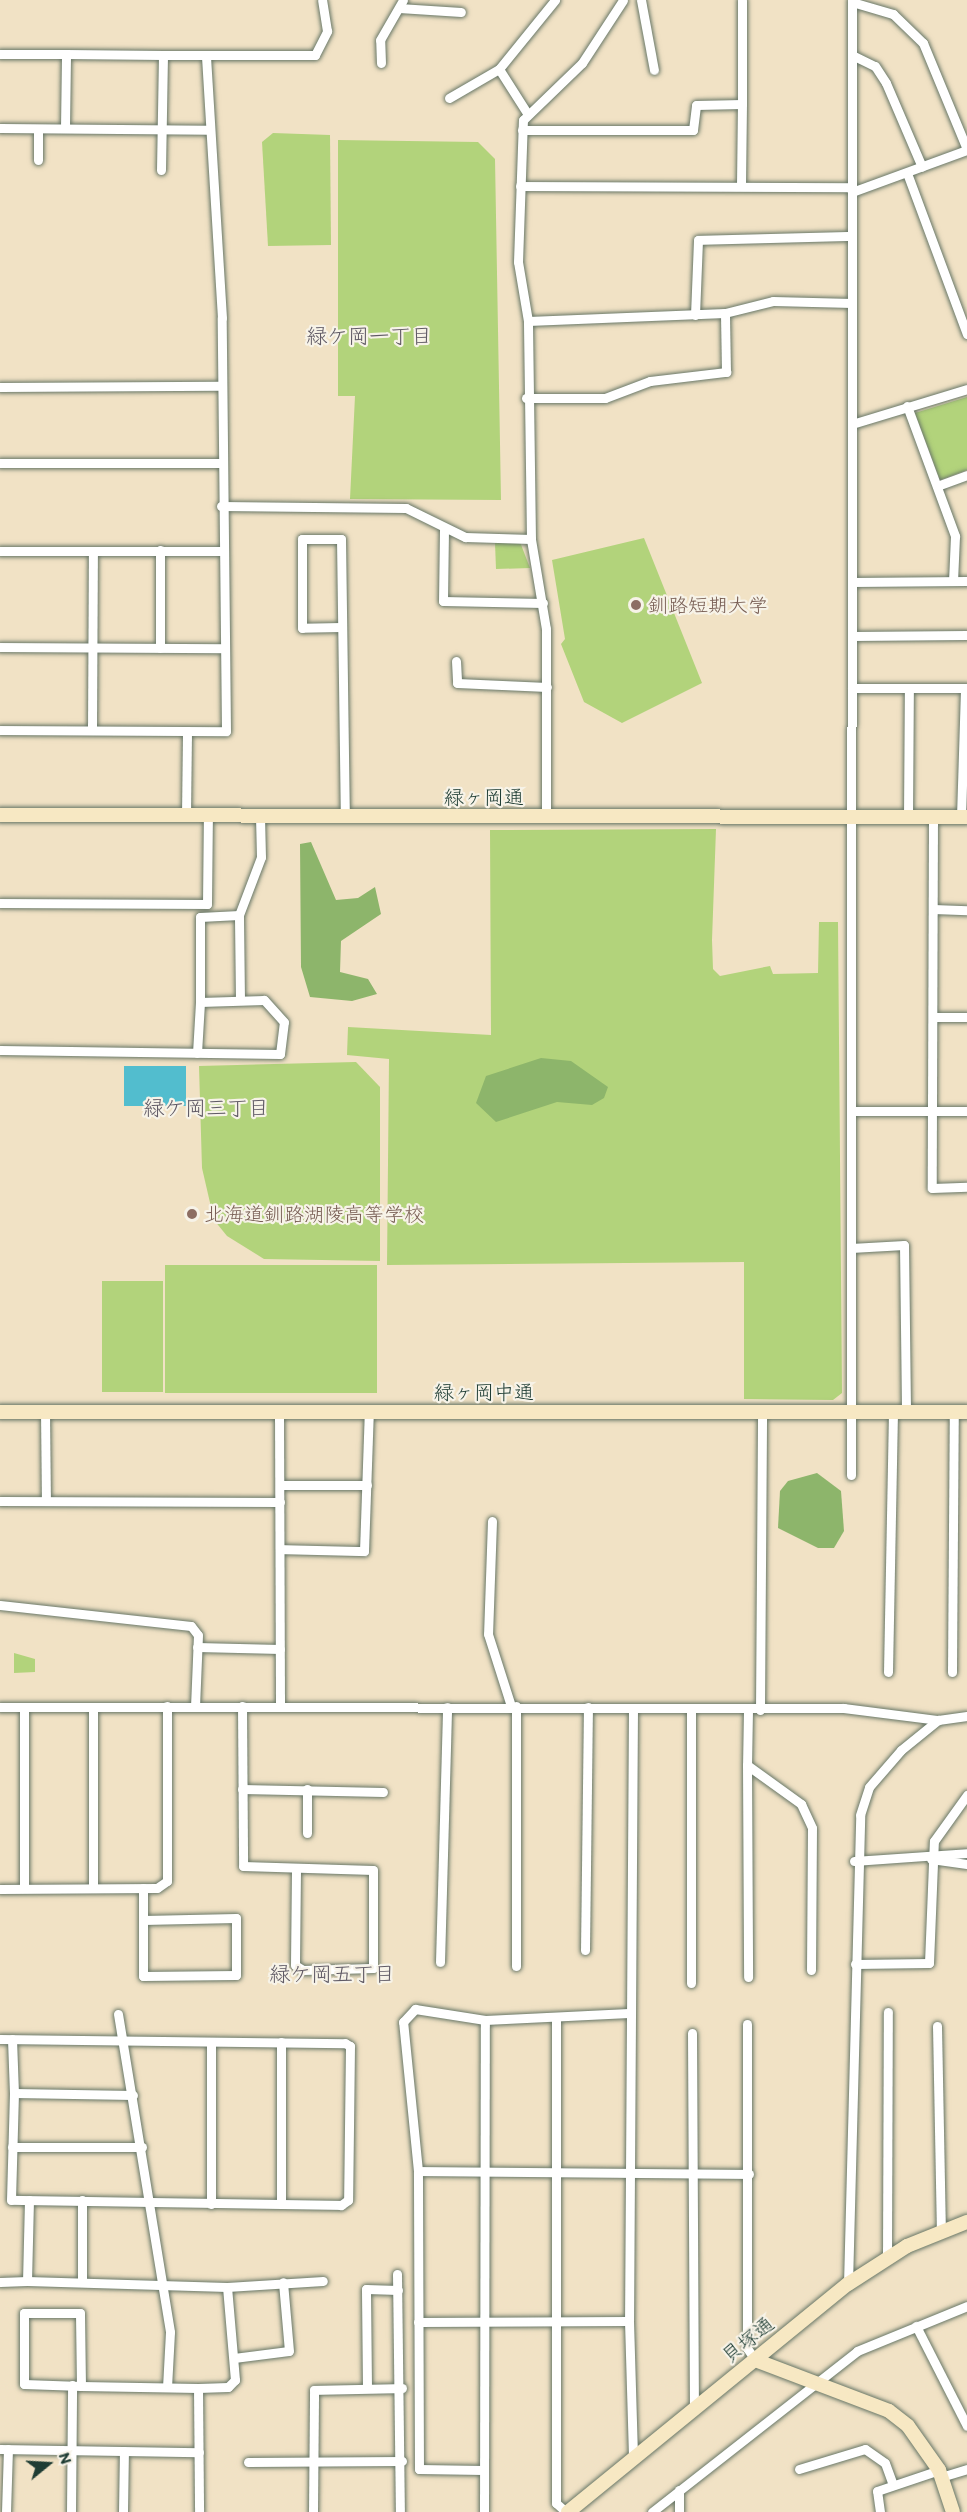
<!DOCTYPE html>
<meta charset="utf-8">
<style>
body{margin:0}
#map{position:relative;width:967px;height:2512px;overflow:hidden;background:#f1e2c5;font-family:Itim,"Klee One",sans-serif}
div>[style]{position:absolute}
[style*='--x']{left:calc(var(--x)*1px);top:calc(var(--y)*1px);width:calc(var(--w)*1px);rotate:calc(var(--a)*1deg)}
.green>*{inset:0;background:#b2d37b;transform-origin:0 0}
.forest>*{inset:0;background:#8db56b}
.water>*{inset:0;background:#52bdce;transform-origin:0 0}
.roads{filter:drop-shadow(0 0 2px #687767) drop-shadow(0 0 2px #687767)}
.street>*{height:9px;margin:-4.5px;padding:0 4.5px;transform-origin:4.5px;border-radius:4.5px;background:#fff}
.secondary>*{height:14px;margin:-7px;padding:0 7px;transform-origin:7px;border-radius:7px;background:#f7e8c3}
.dots>*{width:16px;height:16px;translate:-50% -50%;box-sizing:border-box;border:3px solid #f7f3e8;border-radius:50%}
span{translate:-50% -50%;white-space:nowrap;text-align:center;line-height:1.15;-webkit-text-stroke:4.5px #f7f3e8;paint-order:stroke}
.education-label{font-size:20px;color:#785e54}
.left{translate:0 -50%;text-align:left}
.street-label{font-size:20px;color:#1f3d34}
.neighbourhood-label{font-size:21px;color:#605a65}
.north{position:absolute;left:18px;top:2434px;width:60px;height:60px;-webkit-text-stroke:4px #f7f3e8;paint-order:stroke;rotate:72deg;font-size:16px;font-weight:700;line-height:24px;text-align:center;color:#1f3d34}
.north::after{content:'';display:block;margin:auto;width:21px;height:27px;background:#1f3d34;clip-path:polygon(50% 0,100% 100%,50% 72%,0 100%)}
</style>
<div id="map">
<div class="green">
<div style="clip-path:polygon(273px 133px,330px 135px,331px 245px,268px 246px,262px 142px)"></div>
<div style="clip-path:polygon(338px 140px,478px 142px,495px 159px,501px 500px,350px 499px,355px 396px,338px 396px)"></div>
<div style="clip-path:polygon(967px 397px,967px 470px,940px 480px,915px 413px)"></div>
<div style="clip-path:polygon(644px 538px,702px 683px,622px 723px,584px 702px,561px 644px,565px 639px,552px 560px)"></div>
<div style="clip-path:polygon(520px 542px,530px 568px,496px 569px,495px 543px)"></div>
<div style="clip-path:polygon(716px 829px,712px 940px,713px 969px,720px 976px,770px 966px,773px 974px,818px 973px,819px 922px,838px 922px,842px 1393px,833px 1400px,744px 1399px,744px 1262px,387px 1265px,389px 1059px,347px 1055px,348px 1027px,491px 1035px,490px 830px)"></div>
<div style="clip-path:polygon(356px 1062px,380px 1087px,380px 1261px,264px 1259px,227px 1236px,214px 1220px,202px 1168px,199px 1066px)"></div>
<div style="left:165px;top:1265px;width:212px;height:128px"></div>
<div style="left:102px;top:1281px;width:61px;height:111px"></div>
<div style="clip-path:polygon(14px 1653px,35px 1659px,35px 1672px,14px 1673px)"></div>
</div>
<div class="forest">
<div style="clip-path:polygon(311px 842px,336px 900px,358px 898px,375px 887px,381px 914px,341px 941px,340px 972px,368px 979px,377px 994px,352px 1001px,310px 997px,301px 967px,300px 844px)"></div>
<div style="clip-path:polygon(541px 1058px,571px 1061px,608px 1087px,604px 1098px,592px 1105px,557px 1102px,496px 1122px,476px 1103px,486px 1076px)"></div>
<div style="clip-path:polygon(817px 1473px,841px 1491px,844px 1531px,834px 1548px,818px 1548px,778px 1528px,780px 1491px,788px 1481px)"></div>
</div>
<div class="water">
<div style="left:186px;top:1066px;width:40px;height:62px;rotate:90deg"></div>
</div>
<div class="roads">
<div class="street">
<div style="--x:641;--y:0;--w:71;--a:79.5"></div>
<div style="--x:852;--y:2;--w:43;--a:16.3"></div>
<div style="--x:893;--y:14;--w:42;--a:44"></div>
<div style="--x:923;--y:43;--w:115;--a:67.5"></div>
<div style="--x:399;--y:8;--w:62;--a:3.7"></div>
<div style="--x:0;--y:54;--w:66;--a:0"></div>
<div style="--x:852;--y:55;--w:25;--a:26"></div>
<div style="--x:875;--y:66;--w:20;--a:57"></div>
<div style="--x:886;--y:83;--w:91;--a:66.8"></div>
<div style="--x:381;--y:63;--w:23;--a:-92"></div>
<div style="--x:380;--y:40;--w:46;--a:-60.1"></div>
<div style="--x:499;--y:69;--w:52;--a:57.5"></div>
<div style="--x:449;--y:98;--w:58;--a:-30.1"></div>
<div style="--x:499;--y:69;--w:89;--a:-50.9"></div>
<div style="--x:0;--y:128;--w:209;--a:0.5"></div>
<div style="--x:65;--y:128;--w:74;--a:-89.2"></div>
<div style="--x:66;--y:54;--w:97;--a:0.6"></div>
<div style="--x:38;--y:129;--w:31;--a:90"></div>
<div style="--x:522;--y:130;--w:171;--a:0"></div>
<div style="--x:693;--y:130;--w:25;--a:-83"></div>
<div style="--x:696;--y:105;--w:46;--a:-1.2"></div>
<div style="--x:742;--y:104;--w:104;--a:-90"></div>
<div style="--x:161;--y:170;--w:115;--a:-89"></div>
<div style="--x:163;--y:55;--w:152;--a:0"></div>
<div style="--x:315;--y:55;--w:27;--a:-63"></div>
<div style="--x:327;--y:31;--w:31;--a:-99"></div>
<div style="--x:907;--y:173;--w:172;--a:69.6"></div>
<div style="--x:741;--y:185;--w:81;--a:-89.3"></div>
<div style="--x:520;--y:186;--w:332;--a:0.2"></div>
<div style="--x:852;--y:192;--w:122;--a:-20.1"></div>
<div style="--x:695;--y:315;--w:75;--a:-87.7"></div>
<div style="--x:698;--y:240;--w:154;--a:-1.5"></div>
<div style="--x:528;--y:321;--w:197;--a:-2.3"></div>
<div style="--x:725;--y:313;--w:49;--a:-14"></div>
<div style="--x:773;--y:301;--w:79;--a:1.5"></div>
<div style="--x:0;--y:387;--w:221;--a:-0.3"></div>
<div style="--x:526;--y:398;--w:79;--a:0"></div>
<div style="--x:605;--y:398;--w:48;--a:-20.7"></div>
<div style="--x:650;--y:381;--w:77;--a:-6.8"></div>
<div style="--x:726;--y:372;--w:59;--a:-91"></div>
<div style="--x:907;--y:406;--w:139;--a:69.7"></div>
<div style="--x:955;--y:536;--w:45;--a:92.5"></div>
<div style="--x:852;--y:424;--w:120;--a:-16.9"></div>
<div style="--x:0;--y:463;--w:220;--a:0"></div>
<div style="--x:937;--y:486;--w:32;--a:-20"></div>
<div style="--x:221;--y:506;--w:185;--a:0.6"></div>
<div style="--x:406;--y:508;--w:66;--a:26.2"></div>
<div style="--x:465;--y:537;--w:66;--a:1.7"></div>
<div style="--x:444;--y:530;--w:71;--a:90.8"></div>
<div style="--x:443;--y:601;--w:100;--a:1.1"></div>
<div style="--x:160;--y:550;--w:98;--a:90"></div>
<div style="--x:0;--y:551;--w:222;--a:0"></div>
<div style="--x:852;--y:582;--w:115;--a:-0.5"></div>
<div style="--x:341;--y:627;--w:39;--a:179"></div>
<div style="--x:302;--y:628;--w:89;--a:-90"></div>
<div style="--x:302;--y:539;--w:39;--a:0"></div>
<div style="--x:341;--y:539;--w:277;--a:89.2"></div>
<div style="--x:852;--y:636;--w:115;--a:-0.5"></div>
<div style="--x:0;--y:647;--w:223;--a:0.3"></div>
<div style="--x:456;--y:661;--w:22;--a:87"></div>
<div style="--x:457;--y:683;--w:90;--a:2.5"></div>
<div style="--x:852;--y:688;--w:115;--a:0"></div>
<div style="--x:0;--y:730;--w:226;--a:0.3"></div>
<div style="--x:226;--y:731;--w:413;--a:-90.6"></div>
<div style="--x:222;--y:318;--w:263;--a:-93.5"></div>
<div style="--x:92;--y:730;--w:179;--a:-89.7"></div>
<div style="--x:186;--y:815;--w:84;--a:-89.3"></div>
<div style="--x:546;--y:816;--w:187;--a:-90"></div>
<div style="--x:546;--y:629;--w:91;--a:-99.5"></div>
<div style="--x:531;--y:539;--w:218;--a:-90.8"></div>
<div style="--x:528;--y:321;--w:60;--a:-99.6"></div>
<div style="--x:518;--y:262;--w:142;--a:-88"></div>
<div style="--x:523;--y:120;--w:82;--a:-44"></div>
<div style="--x:582;--y:63;--w:75;--a:-56.9"></div>
<div style="--x:908;--y:817;--w:129;--a:-89.6"></div>
<div style="--x:933;--y:817;--w:371;--a:90.2"></div>
<div style="--x:932;--y:1188;--w:35;--a:-2"></div>
<div style="--x:961;--y:817;--w:129;--a:-88.2"></div>
<div style="--x:0;--y:903;--w:207;--a:0.3"></div>
<div style="--x:207;--y:904;--w:89;--a:-89.4"></div>
<div style="--x:933;--y:909;--w:34;--a:2"></div>
<div style="--x:240;--y:1000;--w:85;--a:-90.7"></div>
<div style="--x:239;--y:915;--w:62;--a:-69.2"></div>
<div style="--x:261;--y:857;--w:42;--a:-91.4"></div>
<div style="--x:933;--y:1017;--w:34;--a:0"></div>
<div style="--x:0;--y:1050;--w:280;--a:0.8"></div>
<div style="--x:280;--y:1054;--w:32;--a:-83"></div>
<div style="--x:284;--y:1022;--w:30;--a:-132"></div>
<div style="--x:264;--y:1000;--w:64;--a:178.2"></div>
<div style="--x:200;--y:1002;--w:85;--a:-90"></div>
<div style="--x:200;--y:917;--w:39;--a:-3"></div>
<div style="--x:197;--y:1053;--w:51;--a:-86.6"></div>
<div style="--x:852;--y:1111;--w:115;--a:0"></div>
<div style="--x:851;--y:1248;--w:53;--a:-3.2"></div>
<div style="--x:904;--y:1245;--w:167;--a:89.3"></div>
<div style="--x:45;--y:1411;--w:90;--a:89.4"></div>
<div style="--x:279;--y:1412;--w:294;--a:89.8"></div>
<div style="--x:851;--y:1475;--w:1475;--a:-89.96"></div>
<div style="--x:280;--y:1485;--w:87;--a:0"></div>
<div style="--x:0;--y:1501;--w:280;--a:0.2"></div>
<div style="--x:492;--y:1521;--w:113;--a:92"></div>
<div style="--x:488;--y:1634;--w:76;--a:72.3"></div>
<div style="--x:280;--y:1549;--w:84;--a:1.4"></div>
<div style="--x:364;--y:1551;--w:140;--a:-88"></div>
<div style="--x:0;--y:1605;--w:192;--a:6.3"></div>
<div style="--x:191;--y:1626;--w:11;--a:52"></div>
<div style="--x:198;--y:1635;--w:72;--a:92.4"></div>
<div style="--x:197;--y:1647;--w:83;--a:1.4"></div>
<div style="--x:888;--y:1672;--w:260;--a:-88.9"></div>
<div style="--x:952;--y:1672;--w:260;--a:-89.6"></div>
<div style="--x:242;--y:1706;--w:160;--a:89.6"></div>
<div style="--x:243;--y:1866;--w:130;--a:1.8"></div>
<div style="--x:373;--y:1870;--w:98;--a:90"></div>
<div style="--x:373;--y:1968;--w:70;--a:178.4"></div>
<div style="--x:303;--y:1970;--w:9;--a:-148"></div>
<div style="--x:295;--y:1965;--w:96;--a:-89.4"></div>
<div style="--x:0;--y:1707;--w:844;--a:0.07"></div>
<div style="--x:844;--y:1708;--w:95;--a:7.3"></div>
<div style="--x:93;--y:1707;--w:181;--a:90"></div>
<div style="--x:633;--y:1708;--w:613;--a:90.37"></div>
<div style="--x:629;--y:2321;--w:136;--a:88.3"></div>
<div style="--x:748;--y:1710;--w:55;--a:91"></div>
<div style="--x:747;--y:1765;--w:67;--a:35.8"></div>
<div style="--x:801;--y:1804;--w:26;--a:65"></div>
<div style="--x:812;--y:1828;--w:142;--a:90.4"></div>
<div style="--x:760;--y:1710;--w:298;--a:-89.6"></div>
<div style="--x:747;--y:1765;--w:212;--a:89.7"></div>
<div style="--x:242;--y:1789;--w:141;--a:1.2"></div>
<div style="--x:307;--y:1833;--w:44;--a:-90"></div>
<div style="--x:931;--y:1859;--w:36;--a:8"></div>
<div style="--x:854;--y:1861;--w:113;--a:-4"></div>
<div style="--x:24;--y:1888;--w:181;--a:-90"></div>
<div style="--x:143;--y:1888;--w:88;--a:90"></div>
<div style="--x:143;--y:1976;--w:93;--a:-0.6"></div>
<div style="--x:236;--y:1975;--w:57;--a:-90"></div>
<div style="--x:236;--y:1918;--w:93;--a:178.8"></div>
<div style="--x:0;--y:1889;--w:157;--a:-0.4"></div>
<div style="--x:157;--y:1888;--w:12;--a:-35"></div>
<div style="--x:167;--y:1881;--w:175;--a:-90"></div>
<div style="--x:585;--y:1950;--w:243;--a:-89.3"></div>
<div style="--x:440;--y:1962;--w:255;--a:-88.4"></div>
<div style="--x:855;--y:1964;--w:74;--a:-0.8"></div>
<div style="--x:929;--y:1963;--w:122;--a:-87.7"></div>
<div style="--x:934;--y:1841;--w:57;--a:-54.3"></div>
<div style="--x:516;--y:1966;--w:260;--a:-90"></div>
<div style="--x:691;--y:1983;--w:273;--a:-90"></div>
<div style="--x:118;--y:2014;--w:322;--a:80.7"></div>
<div style="--x:170;--y:2332;--w:55;--a:93.1"></div>
<div style="--x:556;--y:2017;--w:486;--a:90"></div>
<div style="--x:556;--y:2503;--w:13;--a:42"></div>
<div style="--x:747;--y:2024;--w:324;--a:90"></div>
<div style="--x:747;--y:2348;--w:14;--a:56"></div>
<div style="--x:937;--y:2026;--w:204;--a:88.9"></div>
<div style="--x:692;--y:2033;--w:376;--a:89.7"></div>
<div style="--x:0;--y:2039;--w:345;--a:0.7"></div>
<div style="--x:345;--y:2043;--w:6;--a:31"></div>
<div style="--x:350;--y:2046;--w:154;--a:90.7"></div>
<div style="--x:348;--y:2200;--w:9;--a:144"></div>
<div style="--x:341;--y:2205;--w:330;--a:-179.1"></div>
<div style="--x:11;--y:2200;--w:107;--a:-88.4"></div>
<div style="--x:14;--y:2093;--w:119;--a:1"></div>
<div style="--x:12;--y:2039;--w:54;--a:87.9"></div>
<div style="--x:281;--y:2042;--w:162;--a:90"></div>
<div style="--x:12;--y:2147;--w:130;--a:0"></div>
<div style="--x:418;--y:2171;--w:331;--a:0.5"></div>
<div style="--x:29;--y:2200;--w:81;--a:91.4"></div>
<div style="--x:27;--y:2281;--w:200;--a:1.7"></div>
<div style="--x:227;--y:2287;--w:96;--a:-3.6"></div>
<div style="--x:211;--y:2204;--w:162;--a:-90"></div>
<div style="--x:887;--y:2257;--w:245;--a:-89.8"></div>
<div style="--x:397;--y:2274;--w:238;--a:89.3"></div>
<div style="--x:0;--y:2282;--w:27;--a:-2"></div>
<div style="--x:82;--y:2282;--w:82;--a:-90"></div>
<div style="--x:848;--y:2284;--w:469;--a:-88.5"></div>
<div style="--x:860;--y:1815;--w:29;--a:-72"></div>
<div style="--x:869;--y:1787;--w:49;--a:-49.1"></div>
<div style="--x:901;--y:1750;--w:48;--a:-39"></div>
<div style="--x:938;--y:1720;--w:29;--a:-8"></div>
<div style="--x:418;--y:2322;--w:211;--a:-0.3"></div>
<div style="--x:916;--y:2326;--w:112;--a:63"></div>
<div style="--x:234;--y:2358;--w:55;--a:-7.3"></div>
<div style="--x:289;--y:2351;--w:69;--a:-95"></div>
<div style="--x:81;--y:2386;--w:73;--a:-90.8"></div>
<div style="--x:80;--y:2313;--w:56;--a:180"></div>
<div style="--x:24;--y:2313;--w:71;--a:90"></div>
<div style="--x:24;--y:2384;--w:57;--a:2"></div>
<div style="--x:81;--y:2386;--w:117;--a:1"></div>
<div style="--x:198;--y:2388;--w:30;--a:-2"></div>
<div style="--x:228;--y:2387;--w:10;--a:-45"></div>
<div style="--x:235;--y:2380;--w:93;--a:-94.9"></div>
<div style="--x:367;--y:2387;--w:98;--a:-90.6"></div>
<div style="--x:366;--y:2289;--w:32;--a:2"></div>
<div style="--x:198;--y:2388;--w:124;--a:89.5"></div>
<div style="--x:0;--y:2449;--w:199;--a:0.9"></div>
<div style="--x:248;--y:2462;--w:154;--a:-0.4"></div>
<div style="--x:799;--y:2469;--w:69;--a:-16.9"></div>
<div style="--x:865;--y:2449;--w:24;--a:35"></div>
<div style="--x:885;--y:2463;--w:23;--a:70"></div>
<div style="--x:483;--y:2470;--w:64;--a:-179.1"></div>
<div style="--x:419;--y:2469;--w:298;--a:-90.2"></div>
<div style="--x:418;--y:2171;--w:150;--a:-95.7"></div>
<div style="--x:403;--y:2022;--w:18;--a:-47"></div>
<div style="--x:415;--y:2009;--w:71;--a:8.9"></div>
<div style="--x:485;--y:2020;--w:144;--a:-2.8"></div>
<div style="--x:941;--y:2477;--w:27;--a:-17"></div>
<div style="--x:6;--y:2512;--w:63;--a:-88.2"></div>
<div style="--x:71;--y:2512;--w:127;--a:-89.5"></div>
<div style="--x:123;--y:2512;--w:61;--a:-89.1"></div>
<div style="--x:313;--y:2512;--w:122;--a:-89.5"></div>
<div style="--x:314;--y:2390;--w:88;--a:-1.3"></div>
<div style="--x:484;--y:2512;--w:492;--a:-89.9"></div>
<div style="--x:652;--y:2512;--w:261;--a:-38.1"></div>
<div style="--x:857;--y:2351;--w:119;--a:-22.2"></div>
<div style="--x:679;--y:2512;--w:22;--a:-90"></div>
<div style="--x:880;--y:2512;--w:21;--a:-98"></div>
<div style="--x:877;--y:2491;--w:65;--a:-18.7"></div>
</div>
<div class="secondary">
<div style="--x:0;--y:815;--w:967;--a:0.12"></div>
<div style="--x:0;--y:1412;--w:967;--a:0"></div>
<div style="--x:755;--y:2360;--w:143;--a:20.8"></div>
<div style="--x:889;--y:2411;--w:24;--a:38"></div>
<div style="--x:908;--y:2426;--w:54;--a:54.8"></div>
<div style="--x:939;--y:2470;--w:44;--a:71.6"></div>
<div style="--x:568;--y:2512;--w:361;--a:-39.2"></div>
<div style="--x:848;--y:2284;--w:70;--a:-32.8"></div>
<div style="--x:907;--y:2246;--w:65;--a:-21.8"></div>
</div>
</div>
<div class="dots">
<div style="left:636px;top:605px;background:#8d6e63"></div>
<div style="left:192px;top:1214px;background:#8d6e63"></div>
</div>
<div class="education-label">
<span class="left" style="left:648px;top:605px">釧路短期大学</span>
<span class="left" style="left:204px;top:1214px">北海道釧路湖陵高等学校</span>
</div>
<div class="street-label">
<span style="left:484px;top:797px">緑ヶ岡通</span>
<span style="left:484px;top:1392px">緑ヶ岡中通</span>
<span style="left:748px;top:2340px;rotate:-39deg">貝塚通</span>
</div>
<div class="neighbourhood-label">
<span style="left:369px;top:336px">緑ケ岡一丁目</span>
<span style="left:206px;top:1108px">緑ケ岡三丁目</span>
<span style="left:332px;top:1974px">緑ケ岡五丁目</span>
</div>
<div class="north">N</div>
</div>
